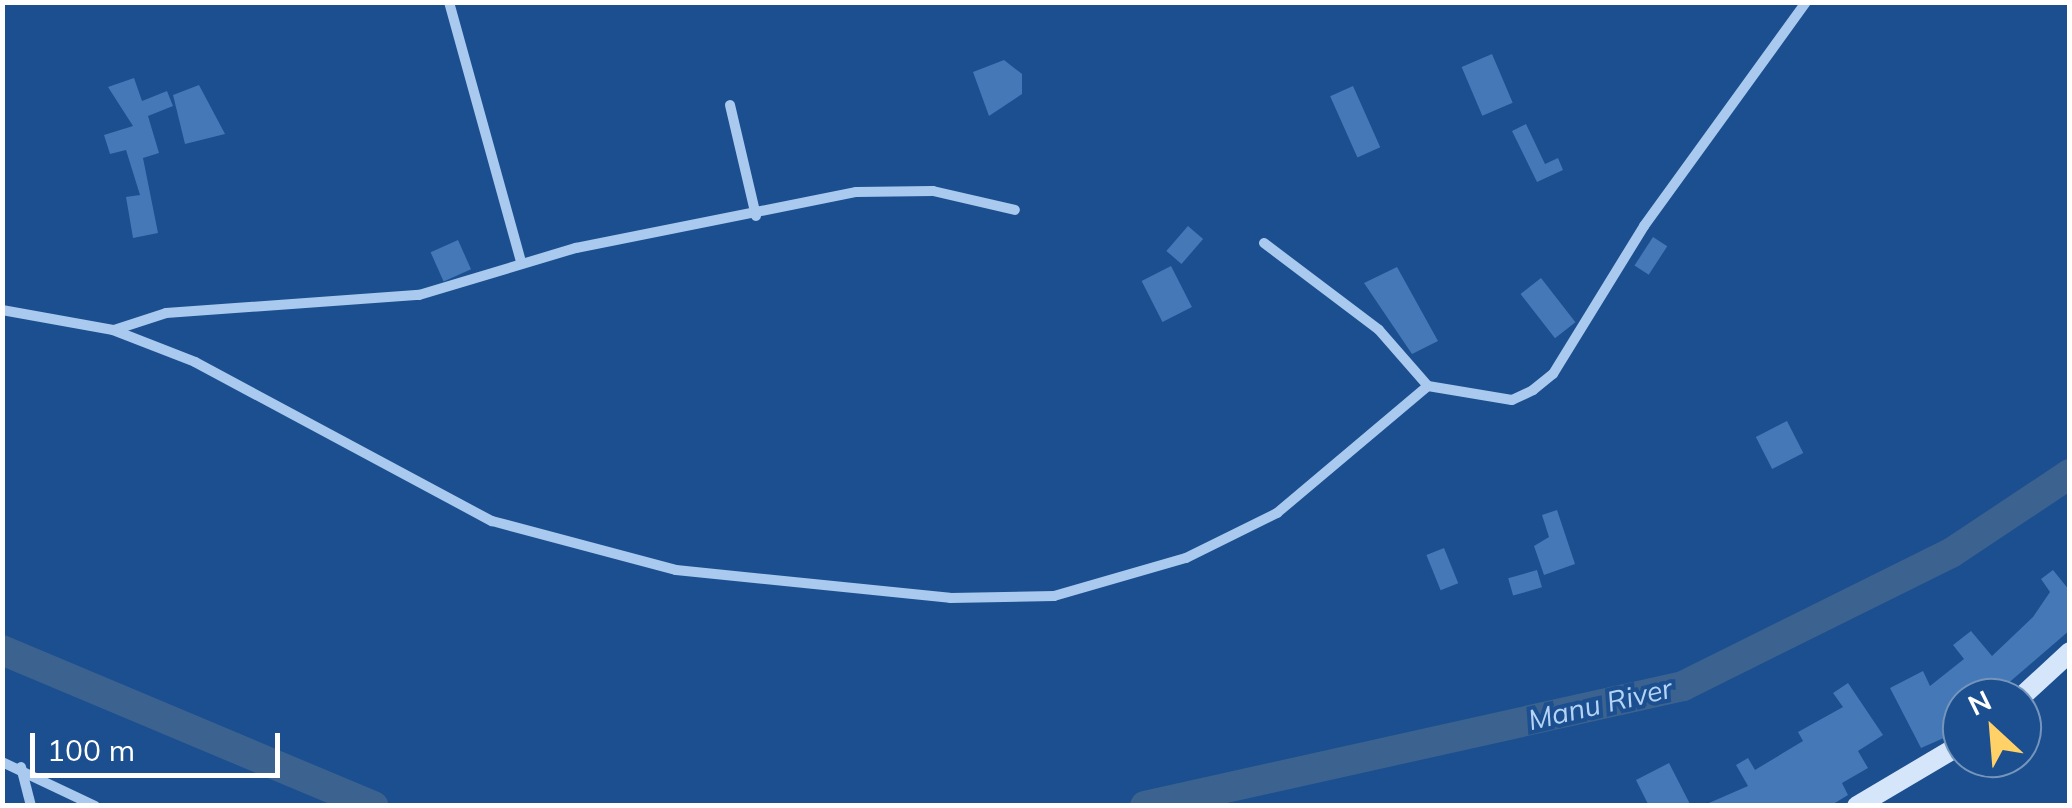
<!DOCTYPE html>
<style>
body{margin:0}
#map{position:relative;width:2072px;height:808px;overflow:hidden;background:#1b4f8f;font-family:Mulish,sans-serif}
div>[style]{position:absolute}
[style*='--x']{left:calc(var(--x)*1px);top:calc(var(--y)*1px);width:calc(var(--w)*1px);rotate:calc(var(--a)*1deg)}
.river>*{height:30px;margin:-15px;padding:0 15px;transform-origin:15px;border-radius:15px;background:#3c6290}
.building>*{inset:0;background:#4478b7;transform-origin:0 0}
.street>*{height:10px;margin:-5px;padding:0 5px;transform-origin:5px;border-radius:5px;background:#a9c9ee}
.secondary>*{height:20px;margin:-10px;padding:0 10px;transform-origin:10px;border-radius:10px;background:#d6e6fa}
span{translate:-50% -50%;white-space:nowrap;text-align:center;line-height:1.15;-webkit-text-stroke:8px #1b4f8f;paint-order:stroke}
.water-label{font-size:28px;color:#b5d3f5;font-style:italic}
.frame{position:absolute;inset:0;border:5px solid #fff;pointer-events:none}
.north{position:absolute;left:1942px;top:678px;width:100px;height:100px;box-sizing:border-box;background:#1b4f8f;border:2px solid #7695bc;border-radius:50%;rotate:334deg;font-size:28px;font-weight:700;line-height:40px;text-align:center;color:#fff}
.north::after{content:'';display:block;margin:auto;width:35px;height:45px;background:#ffd166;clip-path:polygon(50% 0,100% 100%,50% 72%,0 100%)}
.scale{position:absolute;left:30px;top:733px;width:250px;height:45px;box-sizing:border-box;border:5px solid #fff;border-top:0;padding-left:12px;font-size:30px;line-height:35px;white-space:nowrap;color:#fff;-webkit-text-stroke:8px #1b4f8f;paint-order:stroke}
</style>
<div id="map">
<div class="river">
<div style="--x:2;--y:650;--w:403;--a:22.8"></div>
<div style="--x:1145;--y:806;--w:551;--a:-12.57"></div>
<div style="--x:1683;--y:686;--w:299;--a:-26.4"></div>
<div style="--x:1951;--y:553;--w:143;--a:-33.6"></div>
</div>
<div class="building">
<div style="left:1492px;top:54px;width:53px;height:33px;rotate:67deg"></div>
<div style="clip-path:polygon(1004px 60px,1022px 74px,1022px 94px,989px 116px,973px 72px)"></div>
<div style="clip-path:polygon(134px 78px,142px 101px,167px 91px,173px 106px,148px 116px,159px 153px,143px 158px,158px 233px,133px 238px,126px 197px,140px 195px,126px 150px,110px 154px,104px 135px,133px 126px,108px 87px)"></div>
<div style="clip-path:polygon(199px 85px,225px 134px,185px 144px,173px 95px)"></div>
<div style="left:1353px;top:86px;width:67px;height:25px;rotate:66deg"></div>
<div style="clip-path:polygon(1526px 124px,1545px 164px,1558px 158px,1563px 170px,1537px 182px,1512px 131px)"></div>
<div style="left:1188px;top:226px;width:20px;height:33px;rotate:41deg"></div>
<div style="left:1653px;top:237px;width:17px;height:34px;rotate:33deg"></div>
<div style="left:458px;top:240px;width:32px;height:30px;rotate:66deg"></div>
<div style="left:1171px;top:266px;width:46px;height:33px;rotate:63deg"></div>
<div style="clip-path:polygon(1397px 267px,1438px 341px,1412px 354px,1364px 283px)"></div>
<div style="left:1541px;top:278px;width:56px;height:26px;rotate:52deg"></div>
<div style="left:1787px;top:421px;width:36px;height:35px;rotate:63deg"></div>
<div style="clip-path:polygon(1557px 510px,1575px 564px,1544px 575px,1534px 546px,1549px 537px,1542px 515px)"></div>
<div style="left:1444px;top:548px;width:38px;height:19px;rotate:68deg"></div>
<div style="left:1537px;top:570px;width:18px;height:30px;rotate:74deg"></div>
<div style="clip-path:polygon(2053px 570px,2070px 591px,2070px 630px,1991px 698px,1962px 698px,1962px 730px,1921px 748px,1890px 688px,1923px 671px,1930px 686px,1964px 659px,1953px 645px,1971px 631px,1992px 656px,2033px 617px,2050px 592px,2041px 579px)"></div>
<div style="clip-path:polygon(1848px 683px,1883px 735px,1858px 751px,1868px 768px,1842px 783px,1848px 795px,1830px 806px,1702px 806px,1748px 786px,1736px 765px,1748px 758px,1755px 770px,1803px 741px,1798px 732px,1843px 707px,1833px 693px)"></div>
<div style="clip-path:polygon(1669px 763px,1691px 806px,1649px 806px,1636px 780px)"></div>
</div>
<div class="street">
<div style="--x:449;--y:2;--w:269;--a:74.5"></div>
<div style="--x:730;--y:105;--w:114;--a:76.8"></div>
<div style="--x:1264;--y:243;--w:144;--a:37.1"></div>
<div style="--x:1379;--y:330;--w:74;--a:48.8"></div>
<div style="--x:2;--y:310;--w:113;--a:10.2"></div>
<div style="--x:113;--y:330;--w:88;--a:21.3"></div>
<div style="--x:195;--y:362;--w:337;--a:28.2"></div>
<div style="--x:492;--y:521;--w:190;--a:14.9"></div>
<div style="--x:676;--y:570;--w:275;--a:5.8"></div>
<div style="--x:950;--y:598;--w:104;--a:-1.1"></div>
<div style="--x:1054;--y:596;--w:137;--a:-16.1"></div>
<div style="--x:1186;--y:558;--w:102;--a:-26.3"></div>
<div style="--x:1277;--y:513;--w:197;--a:-40.1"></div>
<div style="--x:1428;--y:386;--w:85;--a:9.5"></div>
<div style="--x:1512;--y:400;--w:23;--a:-25"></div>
<div style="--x:1533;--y:390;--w:26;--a:-39"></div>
<div style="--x:1553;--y:374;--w:174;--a:-58.4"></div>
<div style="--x:1644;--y:226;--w:276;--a:-54.1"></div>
<div style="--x:114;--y:330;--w:55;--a:-18.1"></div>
<div style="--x:166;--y:313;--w:254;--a:-4.1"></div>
<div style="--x:419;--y:295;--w:164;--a:-16.7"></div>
<div style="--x:576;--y:248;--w:286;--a:-11.3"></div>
<div style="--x:856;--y:192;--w:77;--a:-0.7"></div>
<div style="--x:933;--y:191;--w:84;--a:13"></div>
<div style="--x:2;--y:762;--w:103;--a:25.3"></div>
<div style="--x:21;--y:767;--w:40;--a:75.6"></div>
</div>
<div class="secondary">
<div style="--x:2020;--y:698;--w:68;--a:-42.6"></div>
<div style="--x:1857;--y:806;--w:122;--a:-30.6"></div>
</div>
<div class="water-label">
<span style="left:1600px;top:704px;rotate:-13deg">Manu River</span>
</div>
<div class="frame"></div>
<div class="north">N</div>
<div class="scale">100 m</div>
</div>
